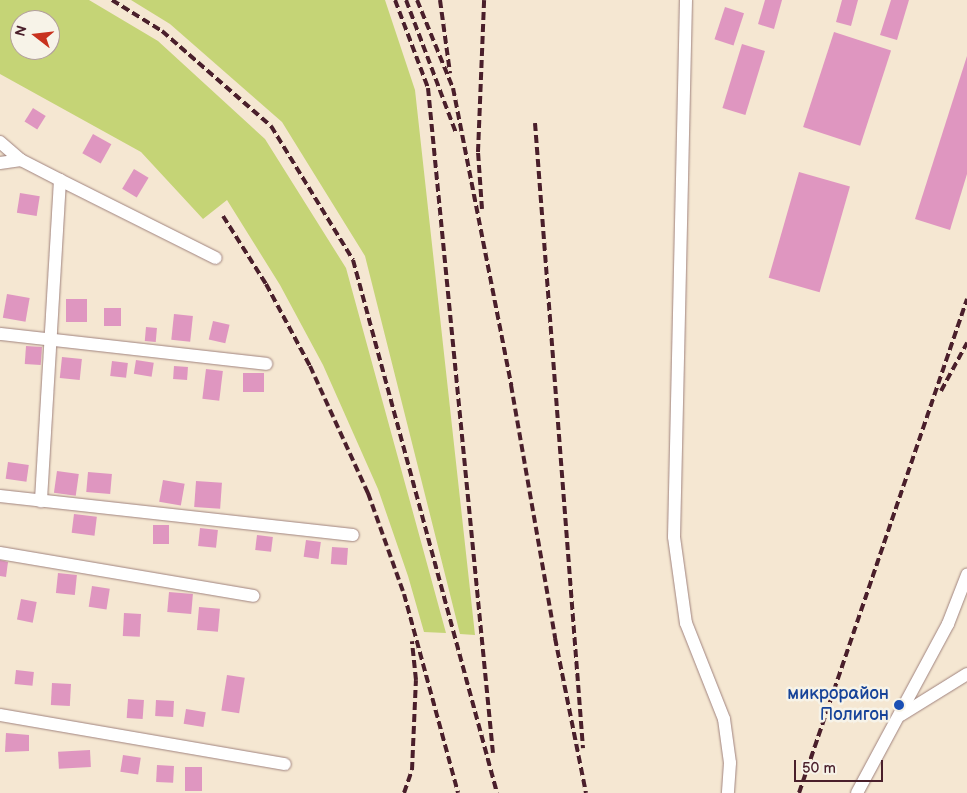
<!DOCTYPE html>
<meta charset="utf-8">
<style>
body{margin:0}
#map{position:relative;width:967px;height:793px;overflow:hidden;background:#f5e7d2;font-family:"Balsamiq Sans",sans-serif}
div>[style]{position:absolute}
[style*='--x']{left:calc(var(--x)*1px);top:calc(var(--y)*1px);width:calc(var(--w)*1px);rotate:calc(var(--a)*1deg)}
.green>*{inset:0;background:#c5d476}
.building>*{inset:0;background:#df96c0;transform-origin:0 0}
.roads{filter:drop-shadow(0 0 1px #a0837e) drop-shadow(0 0 1px #a0837e)}
.minor>*{height:12px;margin:-6px;padding:0 6px;transform-origin:6px;border-radius:6px;background:#fff}
.rail>*{height:4px;margin-top:-2px;transform-origin:0;background:repeating-linear-gradient(90deg,#4a1f2b 0 8px,transparent 0 12px)}
.dots>*{width:14px;height:14px;translate:-50% -50%;box-sizing:border-box;border:2px solid #f7f3e8;border-radius:50%}
span{translate:-50% -50%;white-space:nowrap;text-align:center;line-height:1.15;-webkit-text-stroke:5px #f7f3e8;paint-order:stroke}
.transit-label{font-size:18px;color:#164399}
.right{translate:-100% -50%;text-align:right}
.north{position:absolute;left:10px;top:10px;width:50px;height:50px;box-sizing:border-box;background:#f7f3e8;border:1px solid #b29e9c;border-radius:50%;rotate:286deg;font-size:14px;font-weight:700;line-height:20px;text-align:center;color:#4a1f2b}
.north::after{content:'';display:block;margin:auto;width:18px;height:22px;background:#c8321e;clip-path:polygon(50% 0,100% 100%,50% 72%,0 100%)}
.scale{position:absolute;left:794px;top:760px;width:89px;height:22px;box-sizing:border-box;border:2px solid #4a1f2b;border-top:0;padding-left:6px;font-size:15px;line-height:18px;white-space:nowrap;color:#4a1f2b;-webkit-text-stroke:4px #f7f3e8;paint-order:stroke}
</style>
<div id="map">
<div class="green">
<div style="clip-path:polygon(evenodd,0 0,89px 0,158px 41px,265px 139px,346px 268px,446px 633px,424px 632px,408px 576px,378px 489px,323px 365px,280px 285px,227px 200px,203px 219px,141px 152px,0 74px,0 0,20px 20px,50px 20px,50px 50px,20px 50px,20px 20px)"></div>
<div style="clip-path:polygon(131px 0,385px 0,415px 90px,475px 635px,460px 634px,365px 256px,282px 122px,170px 24px)"></div>
</div>
<div class="building">
<div style="clip-path:polygon(765px 0,782px 0,774px 29px,758px 24px)"></div>
<div style="clip-path:polygon(842px 0,858px 0,851px 26px,836px 22px)"></div>
<div style="clip-path:polygon(891px 0,909px 0,897px 40px,880px 35px)"></div>
<div style="left:725px;top:7px;width:20px;height:34px;rotate:18deg"></div>
<div style="left:834px;top:32px;width:60px;height:100px;rotate:18deg"></div>
<div style="left:742px;top:44px;width:24px;height:67px;rotate:17deg"></div>
<div style="clip-path:polygon(967px 56px,967px 174px,950px 230px,915px 219px)"></div>
<div style="left:33px;top:108px;width:15px;height:16px;rotate:32deg"></div>
<div style="left:93px;top:134px;width:21px;height:22px;rotate:29deg"></div>
<div style="left:134px;top:169px;width:17px;height:23px;rotate:31deg"></div>
<div style="left:799px;top:172px;width:53px;height:110px;rotate:16deg"></div>
<div style="left:20px;top:193px;width:20px;height:20px;rotate:9deg"></div>
<div style="left:7px;top:294px;width:23px;height:24px;rotate:10deg"></div>
<div style="left:66px;top:299px;width:21px;height:23px"></div>
<div style="left:121px;top:308px;width:18px;height:17px;rotate:90deg"></div>
<div style="left:174px;top:314px;width:19px;height:26px;rotate:6deg"></div>
<div style="left:213px;top:321px;width:17px;height:19px;rotate:13deg"></div>
<div style="left:146px;top:327px;width:11px;height:14px;rotate:5deg"></div>
<div style="left:26px;top:346px;width:16px;height:18px;rotate:4deg"></div>
<div style="left:62px;top:357px;width:20px;height:21px;rotate:6deg"></div>
<div style="left:136px;top:360px;width:18px;height:14px;rotate:9deg"></div>
<div style="left:112px;top:361px;width:16px;height:15px;rotate:7deg"></div>
<div style="left:174px;top:366px;width:14px;height:13px;rotate:4deg"></div>
<div style="left:206px;top:369px;width:17px;height:30px;rotate:7deg"></div>
<div style="left:243px;top:373px;width:21px;height:19px"></div>
<div style="left:8px;top:462px;width:21px;height:17px;rotate:8deg"></div>
<div style="left:57px;top:471px;width:22px;height:22px;rotate:8deg"></div>
<div style="left:88px;top:472px;width:24px;height:20px;rotate:5deg"></div>
<div style="left:163px;top:480px;width:22px;height:22px;rotate:10deg"></div>
<div style="left:196px;top:481px;width:26px;height:26px;rotate:4deg"></div>
<div style="left:74px;top:514px;width:23px;height:19px;rotate:7deg"></div>
<div style="left:153px;top:525px;width:16px;height:19px"></div>
<div style="left:200px;top:528px;width:18px;height:18px;rotate:6deg"></div>
<div style="left:257px;top:535px;width:16px;height:15px;rotate:7deg"></div>
<div style="left:306px;top:540px;width:15px;height:17px;rotate:8deg"></div>
<div style="left:332px;top:547px;width:16px;height:17px;rotate:4deg"></div>
<div style="clip-path:polygon(0 560px,8px 562px,6px 577px,0 576px)"></div>
<div style="left:58px;top:573px;width:19px;height:20px;rotate:6deg"></div>
<div style="left:92px;top:586px;width:18px;height:21px;rotate:9deg"></div>
<div style="left:169px;top:592px;width:24px;height:20px;rotate:5deg"></div>
<div style="left:21px;top:599px;width:16px;height:21px;rotate:11deg"></div>
<div style="left:199px;top:607px;width:21px;height:23px;rotate:5deg"></div>
<div style="left:124px;top:613px;width:17px;height:23px;rotate:3deg"></div>
<div style="left:16px;top:670px;width:18px;height:14px;rotate:6deg"></div>
<div style="left:227px;top:675px;width:18px;height:36px;rotate:9deg"></div>
<div style="left:52px;top:683px;width:19px;height:22px;rotate:3deg"></div>
<div style="left:128px;top:699px;width:16px;height:19px;rotate:4deg"></div>
<div style="left:156px;top:700px;width:18px;height:16px;rotate:3deg"></div>
<div style="left:186px;top:709px;width:20px;height:15px;rotate:9deg"></div>
<div style="clip-path:polygon(6px 733px,29px 735px,29px 751px,5px 752px)"></div>
<div style="left:90px;top:750px;width:17px;height:32px;rotate:87deg"></div>
<div style="left:123px;top:755px;width:18px;height:17px;rotate:9deg"></div>
<div style="left:157px;top:765px;width:17px;height:17px;rotate:3deg"></div>
<div style="left:202px;top:767px;width:24px;height:17px;rotate:90deg"></div>
</div>
<div class="roads">
<div class="minor">
<div style="--x:686;--y:0;--w:537;--a:91.28"></div>
<div style="--x:674;--y:537;--w:87;--a:82.1"></div>
<div style="--x:686;--y:623;--w:103;--a:68.4"></div>
<div style="--x:724;--y:719;--w:44;--a:82.2"></div>
<div style="--x:730;--y:763;--w:30;--a:94"></div>
<div style="--x:0;--y:142;--w:28;--a:41"></div>
<div style="--x:21;--y:160;--w:44;--a:27.1"></div>
<div style="--x:60;--y:180;--w:322;--a:93.4"></div>
<div style="--x:0;--y:163;--w:21;--a:-8"></div>
<div style="--x:60;--y:180;--w:174;--a:26.6"></div>
<div style="--x:0;--y:334;--w:268;--a:6.4"></div>
<div style="--x:0;--y:496;--w:355;--a:6.3"></div>
<div style="--x:0;--y:553;--w:257;--a:9.6"></div>
<div style="--x:0;--y:715;--w:289;--a:9.8"></div>
<div style="--x:901;--y:715;--w:78;--a:-31.8"></div>
<div style="--x:857;--y:793;--w:192;--a:-61.7"></div>
<div style="--x:948;--y:624;--w:53;--a:-68.8"></div>
</div>
</div>
<div class="rail">
<div style="--x:112;--y:0;--w:59;--a:31.8"></div>
<div style="--x:162;--y:31;--w:145;--a:41.1"></div>
<div style="--x:271;--y:126;--w:157;--a:58.5"></div>
<div style="--x:353;--y:260;--w:552;--a:74.88"></div>
<div style="--x:395;--y:0;--w:94;--a:69.4"></div>
<div style="--x:428;--y:88;--w:668;--a:84.42"></div>
<div style="--x:406;--y:0;--w:142;--a:69.4"></div>
<div style="--x:417;--y:0;--w:95;--a:67.8"></div>
<div style="--x:453;--y:88;--w:303;--a:78.9"></div>
<div style="--x:511;--y:385;--w:257;--a:80.1"></div>
<div style="--x:555;--y:638;--w:158;--a:78.7"></div>
<div style="--x:440;--y:0;--w:74;--a:82.2"></div>
<div style="--x:535;--y:123;--w:627;--a:85.61"></div>
<div style="--x:482;--y:209;--w:57;--a:-94"></div>
<div style="--x:478;--y:152;--w:152;--a:-87.7"></div>
<div style="--x:223;--y:216;--w:80;--a:57.7"></div>
<div style="--x:266;--y:284;--w:93;--a:61.8"></div>
<div style="--x:310;--y:366;--w:140;--a:65.5"></div>
<div style="--x:368;--y:493;--w:107;--a:70.4"></div>
<div style="--x:404;--y:594;--w:206;--a:74.8"></div>
<div style="--x:941;--y:391;--w:55;--a:-61.6"></div>
<div style="--x:404;--y:793;--w:24;--a:-71"></div>
<div style="--x:412;--y:770;--w:90;--a:-87.5"></div>
<div style="--x:416;--y:680;--w:39;--a:-96"></div>
<div style="--x:799;--y:793;--w:522;--a:-71.22"></div>
</div>
<div class="dots">
<div style="left:899px;top:705px;background:#1a4fb4"></div>
</div>
<div class="transit-label">
<span class="right" style="left:889px;top:705px">микрорайон<br>Полигон</span>
</div>
<div class="north">N</div>
<div class="scale">50 m</div>
</div>
